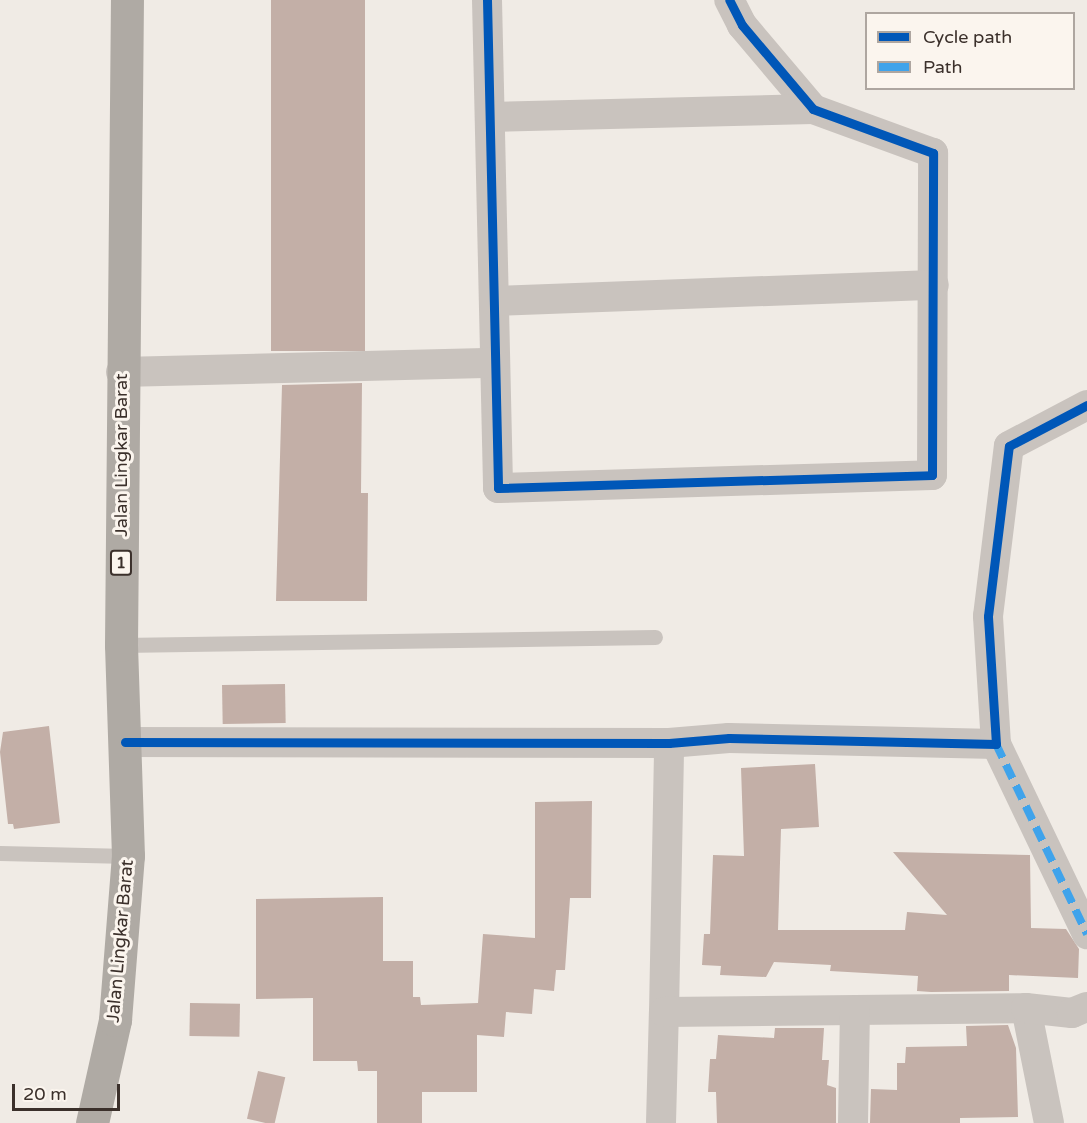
<!DOCTYPE html>
<style>
body{margin:0}
#map{position:relative;width:1087px;height:1123px;overflow:hidden;background:#f0ebe5;font-family:"Varela Round",sans-serif}
div>[style]{position:absolute}
[style*='--x']{left:calc(var(--x)*1px);top:calc(var(--y)*1px);width:calc(var(--w)*1px);rotate:calc(var(--a)*1deg)}
.building>*{inset:0;background:#c3afa7;transform-origin:0 0}
.lane>*{height:15px;margin:-7.5px;padding:0 7.5px;transform-origin:7.5px;border-radius:7.5px;background:#c9c3be}
.street>*{height:30px;margin:-15px;padding:0 15px;transform-origin:15px;border-radius:15px;background:#c9c3be}
.highway>*{height:33px;margin:-16.5px;padding:0 16.5px;transform-origin:16.5px;border-radius:16.5px;background:#afaaa4}
.quiet>*{height:8px;margin-top:-4px;transform-origin:0;background:repeating-linear-gradient(90deg,#3fa3eb 0 15px,transparent 0 23px)}
.cycleway>*{height:9px;margin:-4.5px;padding:0 4.5px;transform-origin:4.5px;border-radius:4.5px;background:#0057b8}
span{translate:-50% -50%;white-space:nowrap;text-align:center;line-height:1.15;-webkit-text-stroke:6px #fbf5ee;paint-order:stroke}
.shield-label span{padding:2px 4px;background:#fbf5ee;border:2px solid;border-radius:4px;-webkit-text-stroke-width:0}
.shield-label{font-size:16px;color:#3b302b;font-weight:700}
.street-label{font-size:18px;color:#3b302b}
.legend{position:absolute;left:865px;top:12px;width:210px;height:78px;box-sizing:border-box;background:#fbf5ee;border:2px solid #aea6a0;margin:0;padding:8px 10px;list-style:none;font-size:18px;color:#3b302b}
.legend li{display:flex;align-items:center;gap:12px;height:30px}
.legend b{width:30px;border:2px solid #aea6a0}
.scale{position:absolute;left:12px;top:1084px;width:108px;height:27px;box-sizing:border-box;border:3px solid #3b302b;border-top:0;padding-left:8px;font-size:18px;line-height:21px;white-space:nowrap;color:#3b302b;-webkit-text-stroke:4px #fbf5ee;paint-order:stroke}
</style>
<div id="map">
<div class="building">
<div style="left:271px;top:0;width:94px;height:351px"></div>
<div style="clip-path:polygon(362px 383px,361px 493px,368px 493px,367px 601px,276px 601px,282px 385px)"></div>
<div style="left:285px;top:684px;width:39px;height:63px;rotate:89deg"></div>
<div style="clip-path:polygon(49px 726px,60px 823px,14px 829px,13px 824px,8px 824px,0 752px,3px 732px)"></div>
<div style="clip-path:polygon(815px 764px,819px 827px,781px 829px,778px 930px,905px 930px,907px 912px,947px 915px,893px 852px,1030px 855px,1031px 928px,1066px 929px,1079px 949px,1078px 978px,1009px 975px,1009px 991px,931px 992px,917px 991px,918px 976px,830px 971px,831px 965px,774px 962px,766px 977px,720px 975px,721px 966px,702px 965px,704px 934px,710px 934px,713px 855px,744px 856px,741px 768px)"></div>
<div style="clip-path:polygon(592px 801px,591px 898px,570px 898px,565px 970px,556px 970px,554px 991px,534px 989px,532px 1014px,506px 1012px,504px 1037px,477px 1035px,477px 1092px,422px 1092px,422px 1123px,377px 1123px,377px 1071px,358px 1071px,357px 1061px,313px 1061px,313px 998px,256px 999px,256px 899px,383px 897px,383px 961px,413px 961px,413px 997px,420px 997px,421px 1005px,478px 1003px,483px 934px,535px 938px,535px 802px)"></div>
<div style="left:190px;top:1003px;width:50px;height:33px;rotate:1deg"></div>
<div style="clip-path:polygon(1008px 1025px,1016px 1048px,1018px 1117px,960px 1118px,960px 1123px,870px 1123px,871px 1089px,897px 1090px,897px 1063px,905px 1063px,906px 1047px,967px 1046px,966px 1026px)"></div>
<div style="clip-path:polygon(775px 1028px,824px 1028px,822px 1060px,829px 1060px,827px 1085px,836px 1088px,836px 1123px,717px 1123px,716px 1092px,708px 1092px,710px 1059px,716px 1059px,718px 1035px,774px 1038px)"></div>
<div style="left:258px;top:1071px;width:28px;height:49px;rotate:13deg"></div>
</div>
<div class="lane">
<div style="--x:121;--y:645;--w:534;--a:-0.86"></div>
<div style="--x:0;--y:853;--w:128;--a:1.3"></div>
</div>
<div class="street">
<div style="--x:487;--y:0;--w:488;--a:88.7"></div>
<div style="--x:498;--y:488;--w:434;--a:-1.7"></div>
<div style="--x:932;--y:475;--w:322;--a:-89.8"></div>
<div style="--x:933;--y:153;--w:128;--a:-159.9"></div>
<div style="--x:813;--y:109;--w:110;--a:-130.2"></div>
<div style="--x:742;--y:25;--w:28;--a:-117"></div>
<div style="--x:490;--y:117;--w:323;--a:-1.4"></div>
<div style="--x:494;--y:301;--w:440;--a:-2.1"></div>
<div style="--x:121;--y:372;--w:374;--a:-1.4"></div>
<div style="--x:125;--y:742;--w:544;--a:0.11"></div>
<div style="--x:669;--y:743;--w:60;--a:-4.8"></div>
<div style="--x:729;--y:738;--w:267;--a:1.3"></div>
<div style="--x:996;--y:744;--w:128;--a:-93.6"></div>
<div style="--x:988;--y:616;--w:171;--a:-83"></div>
<div style="--x:1009;--y:446;--w:88;--a:-27.7"></div>
<div style="--x:996;--y:744;--w:211;--a:64.4"></div>
<div style="--x:1026;--y:1008;--w:117;--a:78.7"></div>
<div style="--x:664;--y:1012;--w:269;--a:-88.9"></div>
<div style="--x:661;--y:1123;--w:111;--a:-88.5"></div>
<div style="--x:664;--y:1012;--w:362;--a:-0.6"></div>
<div style="--x:1026;--y:1008;--w:46;--a:6.2"></div>
<div style="--x:1072;--y:1013;--w:16;--a:-22"></div>
<div style="--x:853;--y:1123;--w:112;--a:-89"></div>
</div>
<div class="highway">
<div style="--x:92;--y:1123;--w:106;--a:-77.4"></div>
<div style="--x:115;--y:1020;--w:165;--a:-85.5"></div>
<div style="--x:128;--y:856;--w:211;--a:-91.9"></div>
<div style="--x:121;--y:645;--w:645;--a:-89.47"></div>
</div>
<div class="quiet">
<div style="--x:996;--y:744;--w:211;--a:64.4"></div>
</div>
<div class="cycleway">
<div style="--x:487;--y:0;--w:488;--a:88.7"></div>
<div style="--x:498;--y:488;--w:434;--a:-1.7"></div>
<div style="--x:932;--y:475;--w:322;--a:-89.8"></div>
<div style="--x:933;--y:153;--w:128;--a:-159.9"></div>
<div style="--x:813;--y:109;--w:110;--a:-130.2"></div>
<div style="--x:742;--y:25;--w:28;--a:-117"></div>
<div style="--x:125;--y:742;--w:544;--a:0.11"></div>
<div style="--x:669;--y:743;--w:60;--a:-4.8"></div>
<div style="--x:729;--y:738;--w:267;--a:1.3"></div>
<div style="--x:996;--y:744;--w:128;--a:-93.6"></div>
<div style="--x:988;--y:616;--w:171;--a:-83"></div>
<div style="--x:1009;--y:446;--w:88;--a:-27.7"></div>
</div>
<div class="shield-label">
<span style="left:121px;top:563px">1</span>
</div>
<div class="street-label">
<span style="left:121px;top:455px;rotate:-90deg">Jalan Lingkar Barat</span>
<span style="left:120px;top:941px;rotate:-85deg">Jalan Lingkar Barat</span>
</div>
<ul class="legend">
<li><b style="height:8px;background:#0057b8"></b>Cycle path</li>
<li><b style="height:8px;background:#3fa3eb"></b>Path</li>
</ul>
<div class="scale">20 m</div>
</div>
